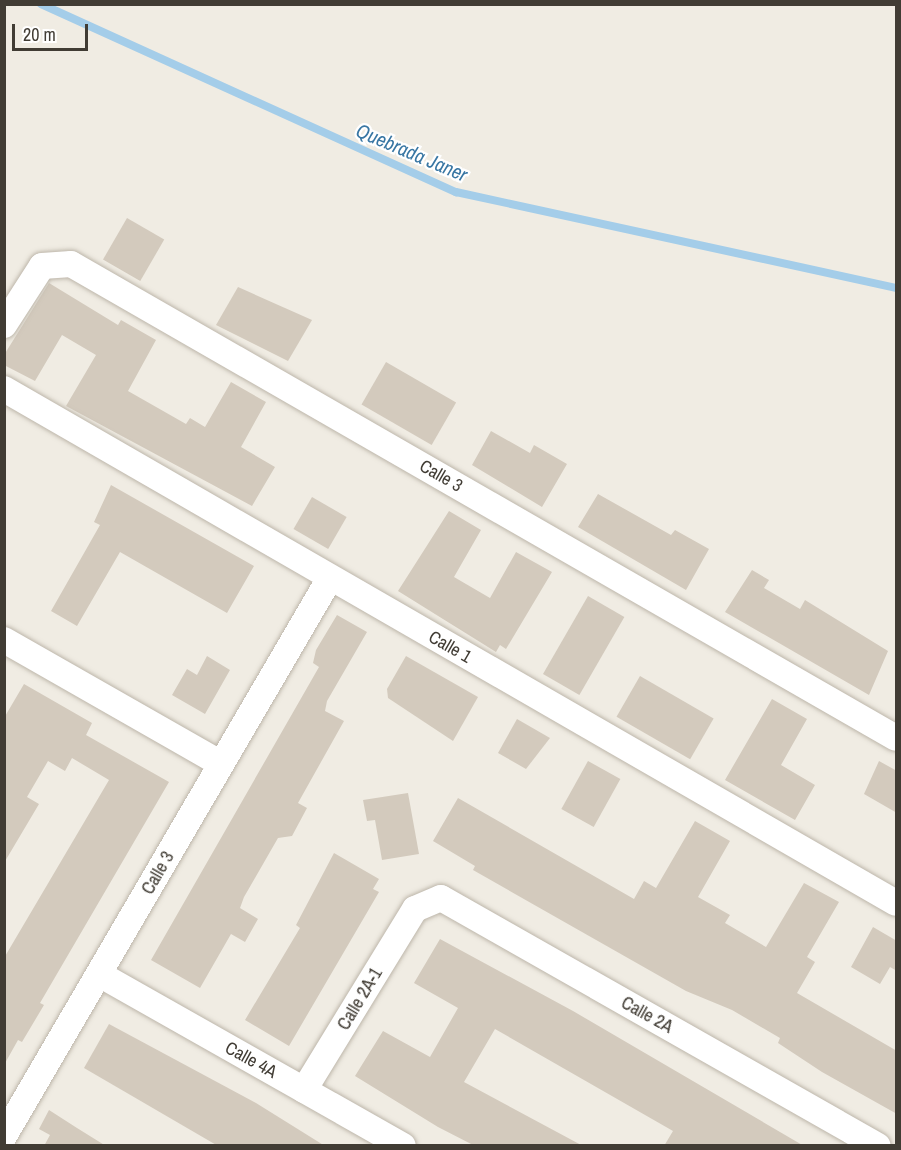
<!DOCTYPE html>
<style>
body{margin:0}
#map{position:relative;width:901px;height:1150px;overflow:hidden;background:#f0ece3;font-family:"Archivo Narrow",sans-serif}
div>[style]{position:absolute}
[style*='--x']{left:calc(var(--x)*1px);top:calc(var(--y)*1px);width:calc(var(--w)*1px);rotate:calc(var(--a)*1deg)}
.stream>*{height:8px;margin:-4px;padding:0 4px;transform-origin:4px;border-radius:4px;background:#a4cde9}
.building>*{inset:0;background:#d3cabd;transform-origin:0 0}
.roads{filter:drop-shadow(0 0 2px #bdb6aa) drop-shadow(0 0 2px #bdb6aa)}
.street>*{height:26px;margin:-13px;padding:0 13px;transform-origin:13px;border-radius:13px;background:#fff}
span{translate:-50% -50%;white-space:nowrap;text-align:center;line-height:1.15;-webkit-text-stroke:4.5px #fff;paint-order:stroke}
.street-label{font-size:18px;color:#413c34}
.water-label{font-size:20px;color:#3876a3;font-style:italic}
.frame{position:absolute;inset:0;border:6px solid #413c34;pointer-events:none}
.scale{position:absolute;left:12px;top:24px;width:76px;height:27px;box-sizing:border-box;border:3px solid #413c34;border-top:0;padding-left:8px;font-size:18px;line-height:21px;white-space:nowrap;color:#413c34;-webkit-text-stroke:4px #fff;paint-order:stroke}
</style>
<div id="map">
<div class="stream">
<div style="--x:41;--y:4;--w:456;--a:24.4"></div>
<div style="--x:456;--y:192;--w:450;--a:12.3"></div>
</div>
<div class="building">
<div style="left:127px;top:218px;width:43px;height:48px;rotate:30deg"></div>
<div style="clip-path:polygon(49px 283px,118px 325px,121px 320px,156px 340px,128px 391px,186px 424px,190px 418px,205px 427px,231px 382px,266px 402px,241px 447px,275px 467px,252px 506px,66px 406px,96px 355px,62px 335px,35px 381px,4px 365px,4px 355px)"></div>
<div style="clip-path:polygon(238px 287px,312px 320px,288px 361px,216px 325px)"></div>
<div style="left:386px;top:362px;width:81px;height:49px;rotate:30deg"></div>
<div style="clip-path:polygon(491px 431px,530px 453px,534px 445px,567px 464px,542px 507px,472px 465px)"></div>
<div style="clip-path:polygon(111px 485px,254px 566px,227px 613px,120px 552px,77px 626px,51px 611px,100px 525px,94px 522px)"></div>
<div style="clip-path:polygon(598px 494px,671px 535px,675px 530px,709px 549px,686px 590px,578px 527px)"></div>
<div style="left:312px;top:497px;width:40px;height:37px;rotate:30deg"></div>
<div style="clip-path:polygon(449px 511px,481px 530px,454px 577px,490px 598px,516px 552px,552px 572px,506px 649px,500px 645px,496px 652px,398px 591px)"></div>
<div style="clip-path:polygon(752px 570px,769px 580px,764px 588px,800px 609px,805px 600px,888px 651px,869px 695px,725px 612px)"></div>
<div style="left:588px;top:596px;width:42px;height:90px;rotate:30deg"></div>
<div style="clip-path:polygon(337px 615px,367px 632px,327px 701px,325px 711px,344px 721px,298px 803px,307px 808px,292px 836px,278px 838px,244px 897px,240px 908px,258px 919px,245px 942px,231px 934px,200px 988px,151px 960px,319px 667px,313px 663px,316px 650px)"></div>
<div style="clip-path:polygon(207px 656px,230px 670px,205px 714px,172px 695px,187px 669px,197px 675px)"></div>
<div style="clip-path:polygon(406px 656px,478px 697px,453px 741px,388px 698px,387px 689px)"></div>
<div style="left:640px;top:676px;width:85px;height:47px;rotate:30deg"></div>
<div style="clip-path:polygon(24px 684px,92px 723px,86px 735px,169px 782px,40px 1003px,44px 1005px,22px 1042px,18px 1040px,4px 1065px,4px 958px,109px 780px,72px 758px,65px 771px,48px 761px,27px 797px,39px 804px,4px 863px,4px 718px)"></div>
<div style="clip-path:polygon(772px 699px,807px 719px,781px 765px,815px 785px,795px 820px,725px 780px)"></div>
<div style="clip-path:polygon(517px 719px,550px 738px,526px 769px,498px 753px)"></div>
<div style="left:588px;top:761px;width:37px;height:55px;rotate:29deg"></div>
<div style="clip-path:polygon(879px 761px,897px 771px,897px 813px,864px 794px)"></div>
<div style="clip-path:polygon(408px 793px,419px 854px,382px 860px,375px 820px,367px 821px,363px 800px)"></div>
<div style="clip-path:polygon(458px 798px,634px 899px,644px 881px,656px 888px,695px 821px,730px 841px,698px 897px,730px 915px,725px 923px,766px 947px,804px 883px,839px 902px,807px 957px,815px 962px,797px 993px,897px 1051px,897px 1114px,822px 1072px,778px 1043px,780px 1038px,732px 1010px,686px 991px,473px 870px,475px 866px,433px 841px)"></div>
<div style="clip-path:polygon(334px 853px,379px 879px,373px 889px,379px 892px,289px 1046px,245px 1020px,300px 928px,296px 925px)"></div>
<div style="clip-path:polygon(873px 927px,897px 941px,897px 971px,890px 967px,880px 984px,851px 967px)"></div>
<div style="clip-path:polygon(440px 939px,573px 1011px,804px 1146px,664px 1146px,673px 1131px,495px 1029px,464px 1082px,583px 1146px,475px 1146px,438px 1127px,355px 1076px,383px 1031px,430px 1057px,458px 1008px,414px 983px)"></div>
<div style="clip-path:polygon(109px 1024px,256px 1103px,325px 1146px,218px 1146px,84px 1068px)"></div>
<div style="clip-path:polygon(49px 1110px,77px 1128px,106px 1146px,44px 1146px,50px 1135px,39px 1129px)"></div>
</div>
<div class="roads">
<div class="street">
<div style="--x:4;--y:325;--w:70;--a:-57.2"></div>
<div style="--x:42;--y:266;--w:29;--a:-4"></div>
<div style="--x:71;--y:264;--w:951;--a:29.88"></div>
<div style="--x:4;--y:389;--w:1029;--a:29.95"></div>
<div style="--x:4;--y:640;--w:250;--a:29.7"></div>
<div style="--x:99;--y:974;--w:349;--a:29.5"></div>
<div style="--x:304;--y:1090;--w:212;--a:-58.5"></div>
<div style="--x:415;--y:909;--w:28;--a:-23"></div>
<div style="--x:441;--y:898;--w:502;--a:29.58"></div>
<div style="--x:4;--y:1136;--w:646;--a:-59.71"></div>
</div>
</div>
<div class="street-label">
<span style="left:441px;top:476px;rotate:30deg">Calle 3</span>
<span style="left:450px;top:647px;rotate:30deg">Calle 1</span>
<span style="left:158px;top:873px;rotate:-60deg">Calle 3</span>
<span style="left:360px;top:999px;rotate:-59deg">Calle 2A-1</span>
<span style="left:647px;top:1015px;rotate:29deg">Calle 2A</span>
<span style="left:251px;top:1060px;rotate:29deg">Calle 4A</span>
</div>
<div class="water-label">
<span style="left:412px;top:152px;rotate:23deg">Quebrada Janer</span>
</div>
<div class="frame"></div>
<div class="scale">20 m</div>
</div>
